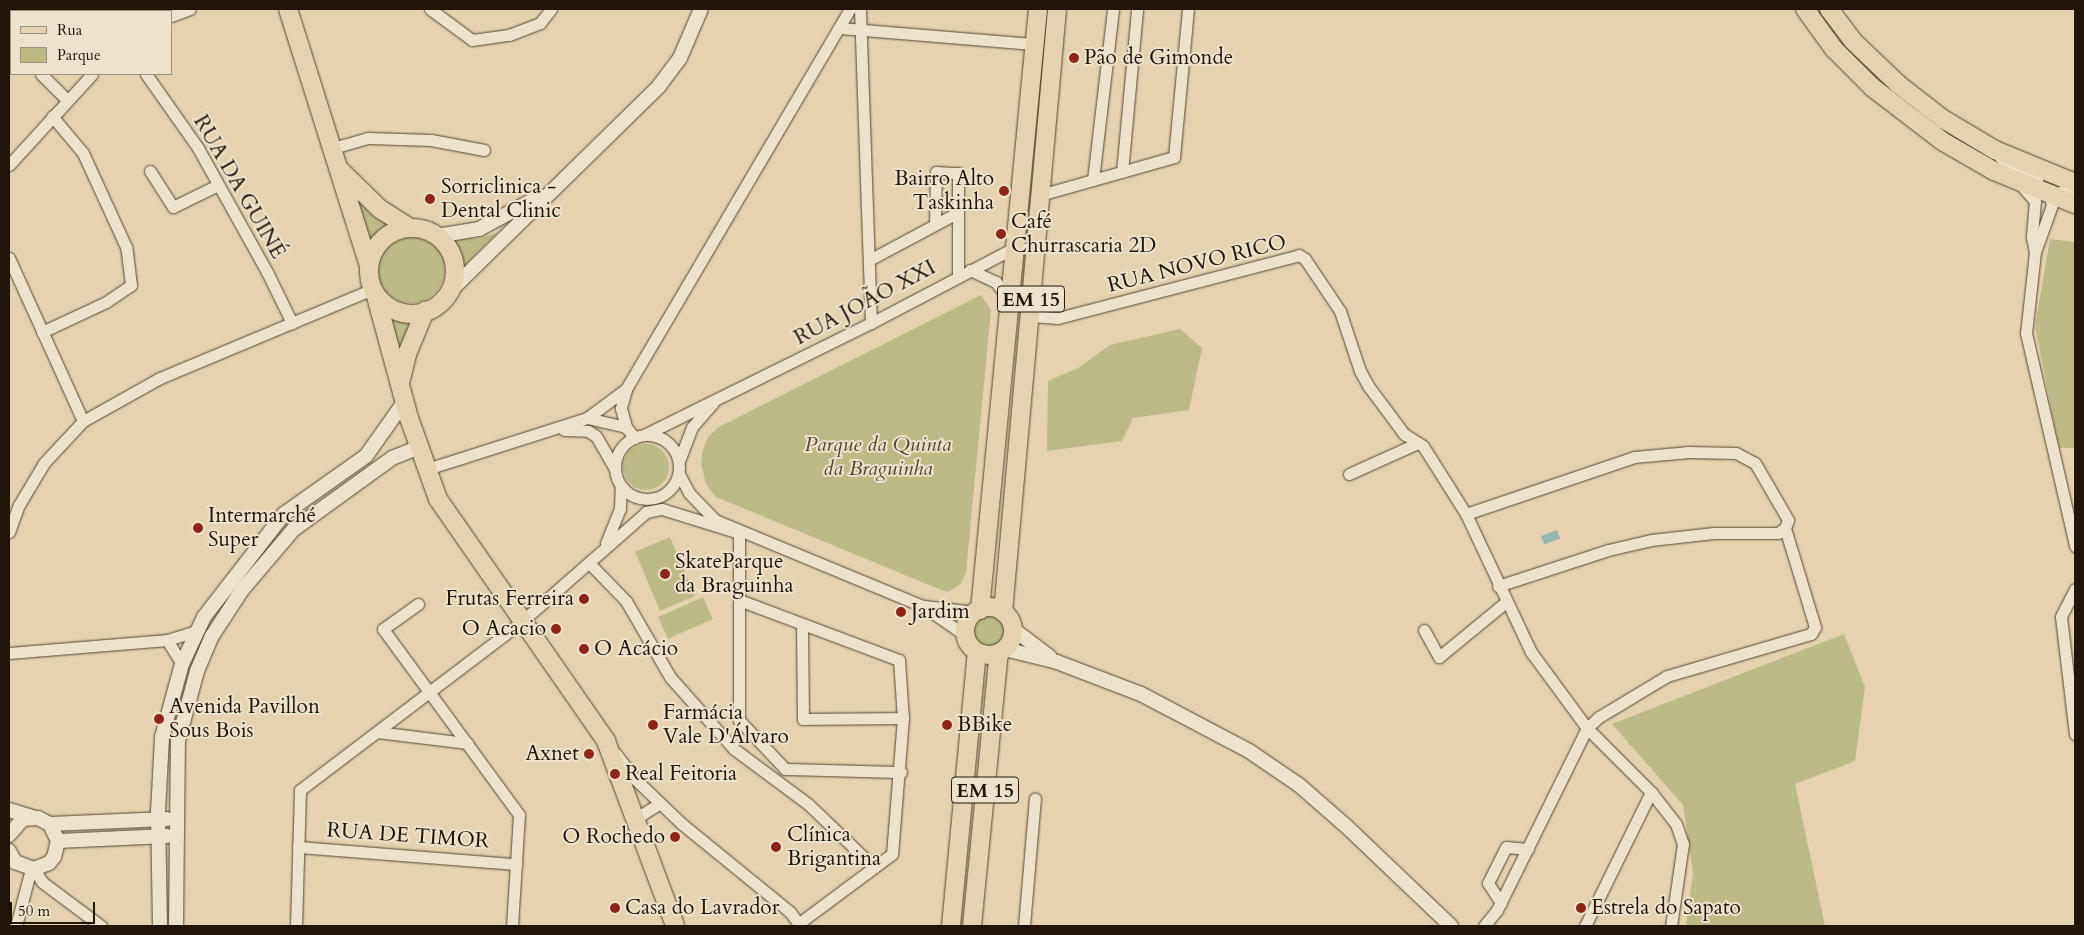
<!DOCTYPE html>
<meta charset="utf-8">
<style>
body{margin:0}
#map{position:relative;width:2084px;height:935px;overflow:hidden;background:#e6d2b0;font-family:Cardo,serif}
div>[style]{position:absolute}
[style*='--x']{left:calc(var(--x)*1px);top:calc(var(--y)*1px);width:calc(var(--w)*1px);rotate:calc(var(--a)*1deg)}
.green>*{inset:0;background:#bcba87;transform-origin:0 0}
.round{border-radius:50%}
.water>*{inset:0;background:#96b8ab;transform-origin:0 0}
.roads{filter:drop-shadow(0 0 1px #534431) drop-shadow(0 0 1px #534431)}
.minor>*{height:11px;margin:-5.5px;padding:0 5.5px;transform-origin:5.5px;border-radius:5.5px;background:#efe2cc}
.minor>.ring{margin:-5.5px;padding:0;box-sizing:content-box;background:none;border:11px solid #efe2cc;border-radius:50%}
.tertiary>*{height:14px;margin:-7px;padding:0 7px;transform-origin:7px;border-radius:7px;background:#efe2cc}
.primary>*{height:18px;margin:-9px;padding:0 9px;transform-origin:9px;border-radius:9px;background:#e6d2b0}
.primary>.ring{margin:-9px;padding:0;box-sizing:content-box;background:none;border:18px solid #e6d2b0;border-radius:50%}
.dots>*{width:14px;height:14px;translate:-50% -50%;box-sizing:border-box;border:2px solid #efe2cc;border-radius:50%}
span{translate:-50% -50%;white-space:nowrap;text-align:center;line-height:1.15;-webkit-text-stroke:4px #efe2cc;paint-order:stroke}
.shield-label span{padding:1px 4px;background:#efe2cc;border:1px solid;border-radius:4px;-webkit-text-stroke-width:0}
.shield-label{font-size:20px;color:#221407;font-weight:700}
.poi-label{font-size:21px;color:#221407}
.left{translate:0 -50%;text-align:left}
.right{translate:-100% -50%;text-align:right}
.street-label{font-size:21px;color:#221407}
.park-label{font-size:21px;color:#50462d;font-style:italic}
.frame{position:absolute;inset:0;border:10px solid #221407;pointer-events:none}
.legend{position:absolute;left:10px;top:10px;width:162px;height:65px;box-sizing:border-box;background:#efe2cc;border:1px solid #9d907d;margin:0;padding:6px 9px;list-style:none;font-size:15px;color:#221407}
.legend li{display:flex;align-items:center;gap:10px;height:25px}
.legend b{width:25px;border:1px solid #9d907d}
.scale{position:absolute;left:10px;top:902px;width:85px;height:22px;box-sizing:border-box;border:2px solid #221407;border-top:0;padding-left:6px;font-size:15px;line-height:18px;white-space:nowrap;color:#221407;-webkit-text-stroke:4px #efe2cc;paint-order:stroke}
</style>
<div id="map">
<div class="green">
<div style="clip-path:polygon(1814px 9px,1820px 9px,1995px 162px,1950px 138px,1867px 72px)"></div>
<div style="clip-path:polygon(353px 196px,372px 213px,394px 225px,380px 230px,368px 243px)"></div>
<div style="clip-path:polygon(498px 232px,462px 268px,452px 240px,480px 238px)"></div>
<div class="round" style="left:377px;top:235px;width:68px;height:68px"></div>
<div style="clip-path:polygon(2050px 239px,2075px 242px,2075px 448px,2059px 448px,2035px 326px)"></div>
<div style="clip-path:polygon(981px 295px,991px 310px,966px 572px,961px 584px,948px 592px,934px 587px,716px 497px,706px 484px,701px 463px,703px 450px,708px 437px,719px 427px)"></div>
<div style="clip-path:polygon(388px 312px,415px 318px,399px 352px)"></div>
<div style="clip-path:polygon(1180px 329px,1202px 348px,1189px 410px,1133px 418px,1122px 441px,1047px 451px,1048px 381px,1078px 368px,1110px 345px)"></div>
<div class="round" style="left:623px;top:444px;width:46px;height:46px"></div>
<div style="left:670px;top:537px;width:64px;height:38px;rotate:67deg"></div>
<div style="left:703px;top:597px;width:24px;height:49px;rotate:66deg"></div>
<div class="round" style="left:973px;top:616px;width:32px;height:32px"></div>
<div style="clip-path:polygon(1844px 634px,1865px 687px,1855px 761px,1795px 784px,1825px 926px,1686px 926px,1693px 873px,1683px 805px,1612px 724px)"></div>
</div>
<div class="water">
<div style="left:1557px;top:530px;width:9px;height:17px;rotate:69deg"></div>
</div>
<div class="roads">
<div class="minor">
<div style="--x:150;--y:9;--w:2;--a:63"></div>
<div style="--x:430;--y:9;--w:52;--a:36.4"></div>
<div style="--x:472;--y:40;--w:37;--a:-8"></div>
<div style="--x:509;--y:35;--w:33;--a:-21"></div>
<div style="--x:540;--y:23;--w:18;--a:-52"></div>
<div style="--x:860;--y:9;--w:314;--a:88"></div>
<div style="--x:171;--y:16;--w:20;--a:-20"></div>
<div style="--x:9;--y:17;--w:2;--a:27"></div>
<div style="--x:839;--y:28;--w:195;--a:4.7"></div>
<div style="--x:9;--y:43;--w:3;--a:45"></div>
<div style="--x:41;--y:74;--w:35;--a:45"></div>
<div style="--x:146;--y:74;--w:90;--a:54.9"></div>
<div style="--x:198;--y:148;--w:142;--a:60.9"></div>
<div style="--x:267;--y:272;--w:57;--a:63.9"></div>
<div style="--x:333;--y:148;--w:37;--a:-16"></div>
<div style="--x:369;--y:138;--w:62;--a:1.8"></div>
<div style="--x:431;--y:140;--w:54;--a:10.7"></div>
<div style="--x:1997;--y:154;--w:20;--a:45"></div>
<div style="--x:2011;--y:168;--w:29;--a:25"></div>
<div style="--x:9;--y:165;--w:123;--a:-47.6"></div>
<div style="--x:150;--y:171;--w:43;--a:57.4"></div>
<div style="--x:173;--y:207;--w:50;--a:-26.1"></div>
<div style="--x:1122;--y:172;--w:164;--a:-84.7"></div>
<div style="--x:1093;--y:180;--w:172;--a:-83.3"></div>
<div style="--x:2021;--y:185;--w:21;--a:49"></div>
<div style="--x:2035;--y:201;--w:36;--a:95"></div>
<div style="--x:2032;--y:237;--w:15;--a:79"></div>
<div style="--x:2049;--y:190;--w:15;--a:79"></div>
<div style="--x:2052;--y:205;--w:50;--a:109.9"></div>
<div style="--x:2035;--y:252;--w:81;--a:96.3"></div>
<div style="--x:2026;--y:333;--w:219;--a:77"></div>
<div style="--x:1040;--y:195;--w:139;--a:-15.8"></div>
<div style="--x:1174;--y:157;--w:149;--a:-84.6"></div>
<div style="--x:2053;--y:195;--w:11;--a:-22"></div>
<div style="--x:2063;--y:191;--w:12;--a:9"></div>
<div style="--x:935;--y:224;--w:52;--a:-88.9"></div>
<div style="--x:936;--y:172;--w:22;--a:3"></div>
<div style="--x:958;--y:173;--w:103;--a:90"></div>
<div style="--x:9;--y:258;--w:179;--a:65.6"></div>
<div style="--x:869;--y:260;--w:100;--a:-28.1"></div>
<div style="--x:970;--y:270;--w:29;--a:25"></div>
<div style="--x:996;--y:282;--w:24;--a:55"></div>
<div style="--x:1030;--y:316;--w:28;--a:4"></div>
<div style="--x:1058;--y:318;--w:249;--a:-14.6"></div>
<div style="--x:1299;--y:255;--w:7;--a:34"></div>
<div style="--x:1305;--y:259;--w:63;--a:56.1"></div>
<div style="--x:1340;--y:311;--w:63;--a:71.6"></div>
<div style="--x:1360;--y:371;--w:18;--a:61"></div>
<div style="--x:1369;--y:387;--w:59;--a:53.3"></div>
<div style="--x:1404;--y:434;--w:22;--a:32"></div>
<div style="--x:1423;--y:446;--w:80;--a:57.7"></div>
<div style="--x:1466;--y:514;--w:153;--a:64.8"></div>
<div style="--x:1531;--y:652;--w:94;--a:53.6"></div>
<div style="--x:1587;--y:728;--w:91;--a:45"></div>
<div style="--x:1651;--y:792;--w:41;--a:52"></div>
<div style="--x:1676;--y:824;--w:21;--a:71"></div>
<div style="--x:1683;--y:844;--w:83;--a:98.3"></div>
<div style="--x:42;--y:332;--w:71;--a:-25.1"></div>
<div style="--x:106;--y:302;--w:30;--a:-34"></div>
<div style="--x:131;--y:285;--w:38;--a:-97"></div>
<div style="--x:126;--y:247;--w:103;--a:-114.6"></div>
<div style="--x:83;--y:153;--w:48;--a:-130"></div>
<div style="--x:626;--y:390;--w:19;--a:106"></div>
<div style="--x:621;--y:408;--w:20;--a:75"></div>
<div style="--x:587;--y:418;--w:49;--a:-36.6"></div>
<div style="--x:626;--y:389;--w:441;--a:-59.5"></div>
<div style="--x:564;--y:430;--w:24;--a:2"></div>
<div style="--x:588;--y:431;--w:9;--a:32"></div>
<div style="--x:596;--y:436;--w:38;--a:60"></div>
<div style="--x:644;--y:435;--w:253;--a:-26.3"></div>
<div style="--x:871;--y:323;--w:161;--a:-27.7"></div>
<div style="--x:1014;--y:248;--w:21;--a:3"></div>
<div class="ring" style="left:615px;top:435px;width:53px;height:53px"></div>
<div style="--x:679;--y:461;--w:36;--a:-69"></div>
<div style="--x:692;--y:427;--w:32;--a:-49"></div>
<div style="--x:427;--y:469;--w:168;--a:-17.7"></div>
<div style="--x:587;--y:418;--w:40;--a:13"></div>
<div style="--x:626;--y:427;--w:14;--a:51"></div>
<div style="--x:679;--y:474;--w:21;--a:62"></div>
<div style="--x:689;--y:493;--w:37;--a:46"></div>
<div style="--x:715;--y:520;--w:225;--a:22.5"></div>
<div style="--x:923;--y:606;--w:52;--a:34.9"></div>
<div style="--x:1349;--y:474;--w:76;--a:-24.2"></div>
<div style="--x:1466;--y:514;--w:177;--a:-18.7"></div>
<div style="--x:1634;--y:457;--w:55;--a:-5.2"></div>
<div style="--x:1689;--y:452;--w:47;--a:1.2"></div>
<div style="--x:1736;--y:453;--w:21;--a:28"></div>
<div style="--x:1755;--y:463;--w:66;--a:59.9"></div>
<div style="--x:1788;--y:520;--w:9;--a:111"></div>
<div style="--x:9;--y:532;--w:29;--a:-70"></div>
<div style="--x:19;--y:505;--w:49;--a:-59.2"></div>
<div style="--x:44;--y:463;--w:57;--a:-47.1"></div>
<div style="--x:83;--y:421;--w:88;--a:-29.2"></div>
<div style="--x:160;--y:378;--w:231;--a:-22.7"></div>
<div style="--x:739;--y:533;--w:187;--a:90"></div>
<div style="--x:739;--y:720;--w:67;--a:46.8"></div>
<div style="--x:785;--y:769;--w:116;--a:1.5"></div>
<div style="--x:606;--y:543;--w:37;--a:-68"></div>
<div style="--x:620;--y:509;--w:23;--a:-88"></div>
<div style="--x:590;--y:564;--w:52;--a:45.8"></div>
<div style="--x:626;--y:601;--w:88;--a:59.9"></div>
<div style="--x:670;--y:677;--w:96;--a:48.4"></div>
<div style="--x:734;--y:749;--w:92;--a:36.6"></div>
<div style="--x:808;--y:804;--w:91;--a:43.7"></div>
<div style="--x:1498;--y:586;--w:116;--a:-18.1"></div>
<div style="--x:1608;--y:550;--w:44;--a:-13.1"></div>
<div style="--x:1651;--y:540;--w:63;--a:-6.3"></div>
<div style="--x:1714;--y:533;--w:64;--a:0"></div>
<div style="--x:1778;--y:533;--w:9;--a:-36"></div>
<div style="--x:2075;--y:589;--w:31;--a:117"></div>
<div style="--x:2061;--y:617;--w:118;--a:83.2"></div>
<div style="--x:739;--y:600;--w:171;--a:20.6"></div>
<div style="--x:899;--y:660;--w:58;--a:86.1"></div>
<div style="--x:903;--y:718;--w:136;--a:94.6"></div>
<div style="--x:892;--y:854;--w:117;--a:143.3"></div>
<div style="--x:418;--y:604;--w:43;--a:144.5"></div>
<div style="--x:383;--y:629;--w:230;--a:53.8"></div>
<div style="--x:519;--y:815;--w:111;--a:93.6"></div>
<div style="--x:924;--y:606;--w:51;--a:6.7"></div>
<div style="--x:802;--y:624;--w:95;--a:89.4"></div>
<div style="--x:803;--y:719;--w:100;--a:-0.6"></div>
<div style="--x:1424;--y:630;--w:31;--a:61"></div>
<div style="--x:1439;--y:657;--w:87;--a:-39.4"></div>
<div style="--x:167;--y:640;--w:28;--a:58"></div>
<div style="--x:9;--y:653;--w:159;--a:-4.7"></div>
<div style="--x:167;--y:640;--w:31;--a:-17"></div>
<div style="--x:377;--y:732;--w:91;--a:7"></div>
<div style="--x:616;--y:754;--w:31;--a:53"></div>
<div style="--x:635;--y:779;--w:65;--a:43.8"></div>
<div style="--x:682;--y:824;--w:139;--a:39.2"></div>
<div style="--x:790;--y:912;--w:17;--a:54"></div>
<div style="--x:636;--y:823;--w:9;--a:-58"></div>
<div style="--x:641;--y:815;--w:22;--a:-32"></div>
<div style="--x:298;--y:847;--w:219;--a:4.5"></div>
<div style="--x:34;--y:869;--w:15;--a:58"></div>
<div style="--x:42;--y:882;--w:74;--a:36.7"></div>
<div style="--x:1501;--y:903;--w:24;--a:-123"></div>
<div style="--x:1488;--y:883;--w:40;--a:-63.4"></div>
<div style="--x:1506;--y:847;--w:22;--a:5"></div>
<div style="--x:16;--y:926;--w:59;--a:-75.3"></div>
<div style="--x:296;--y:926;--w:136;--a:-88.3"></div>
<div style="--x:300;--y:790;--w:278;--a:-37.2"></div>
<div style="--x:521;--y:622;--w:167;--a:-41.3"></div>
<div style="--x:646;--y:512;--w:16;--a:-11"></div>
<div style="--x:662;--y:509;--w:81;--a:17.3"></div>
<div style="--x:1024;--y:926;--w:128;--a:-85.1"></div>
<div style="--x:1484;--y:926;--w:21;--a:-51"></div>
<div style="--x:1497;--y:910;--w:203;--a:-63.7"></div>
<div style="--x:1587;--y:728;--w:16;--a:-43"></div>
<div style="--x:1599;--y:717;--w:79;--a:-31.1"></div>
<div style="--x:1667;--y:676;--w:150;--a:-16.3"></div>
<div style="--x:1811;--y:634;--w:8;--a:-60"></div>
<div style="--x:1815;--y:627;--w:103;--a:-106.9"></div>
<div style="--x:1585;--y:926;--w:149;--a:-63.8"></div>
</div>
<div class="tertiary">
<div style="--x:437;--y:236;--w:43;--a:-9.5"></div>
<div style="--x:479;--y:229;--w:64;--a:-28.2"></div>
<div style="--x:449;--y:292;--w:294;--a:-44.4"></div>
<div style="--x:659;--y:86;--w:35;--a:-53"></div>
<div style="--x:680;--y:58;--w:53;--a:-66.8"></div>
<div style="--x:1013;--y:629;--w:46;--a:37.1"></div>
<div style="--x:1005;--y:649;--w:54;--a:14"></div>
<div style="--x:1057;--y:662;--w:90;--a:20.9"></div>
<div style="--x:1141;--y:694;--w:122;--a:27.8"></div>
<div style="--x:1249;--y:751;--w:60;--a:34.2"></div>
<div style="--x:1299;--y:785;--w:62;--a:41.1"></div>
<div style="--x:1346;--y:826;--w:145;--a:43.6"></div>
<div style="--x:9;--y:810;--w:24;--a:17"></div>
<div style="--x:50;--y:824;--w:117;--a:-2.4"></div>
<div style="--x:9;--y:835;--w:21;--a:-49"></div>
<div style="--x:23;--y:819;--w:15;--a:-4"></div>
<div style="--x:38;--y:818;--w:13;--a:27"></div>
<div style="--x:50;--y:824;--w:19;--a:65"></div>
<div style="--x:58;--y:841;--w:16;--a:104"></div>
<div style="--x:54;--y:857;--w:8;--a:130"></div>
<div style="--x:49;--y:863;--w:16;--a:158"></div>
<div style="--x:34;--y:869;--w:20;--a:-160"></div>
<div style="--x:15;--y:862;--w:13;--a:-119"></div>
<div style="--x:58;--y:841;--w:109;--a:-2.6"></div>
<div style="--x:160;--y:926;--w:114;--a:-91"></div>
<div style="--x:158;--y:812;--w:75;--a:-86.9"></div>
<div style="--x:162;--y:737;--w:76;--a:-74.7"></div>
<div style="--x:182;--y:664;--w:52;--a:-64.9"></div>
<div style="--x:204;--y:617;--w:130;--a:-52.2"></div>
<div style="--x:284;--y:514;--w:100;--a:-35.3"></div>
<div style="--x:366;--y:456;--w:67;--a:-54.7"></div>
<div style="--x:176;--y:926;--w:185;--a:-89.4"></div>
<div style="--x:178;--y:741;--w:73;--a:-74.8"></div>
<div style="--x:197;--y:671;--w:38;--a:-67"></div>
<div style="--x:212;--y:636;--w:55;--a:-56.9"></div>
<div style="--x:242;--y:590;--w:80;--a:-49.6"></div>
<div style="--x:294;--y:529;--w:121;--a:-35.9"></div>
<div style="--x:392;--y:458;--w:29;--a:-22"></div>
</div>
<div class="primary">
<div style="--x:288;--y:9;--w:269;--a:72.5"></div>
<div style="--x:1805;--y:9;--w:49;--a:54.1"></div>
<div style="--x:1834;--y:49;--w:54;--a:45"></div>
<div style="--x:1872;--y:87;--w:88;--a:37.6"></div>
<div style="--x:1942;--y:141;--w:60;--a:30"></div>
<div style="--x:1994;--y:171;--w:87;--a:22.2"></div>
<div style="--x:1829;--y:9;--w:40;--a:53"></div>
<div style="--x:1853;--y:41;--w:62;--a:43.7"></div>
<div style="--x:1898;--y:84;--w:57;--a:37.9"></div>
<div style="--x:1943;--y:119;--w:61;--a:30.8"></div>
<div style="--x:1995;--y:150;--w:87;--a:22.4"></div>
<div style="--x:341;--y:171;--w:54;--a:44.3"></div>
<div style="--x:380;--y:209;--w:34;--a:32"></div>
<div class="ring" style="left:369px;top:228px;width:68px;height:68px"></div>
<div style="--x:375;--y:293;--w:130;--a:74.8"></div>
<div style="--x:409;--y:418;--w:86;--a:70.3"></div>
<div style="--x:438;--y:499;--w:295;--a:55.2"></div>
<div style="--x:606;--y:741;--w:197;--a:69.5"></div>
<div style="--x:400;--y:383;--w:30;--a:-76"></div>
<div style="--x:407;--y:354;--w:47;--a:-67.3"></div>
<div class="ring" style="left:965px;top:607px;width:30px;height:30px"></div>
<div style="--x:980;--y:610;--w:604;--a:-84.49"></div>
<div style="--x:1003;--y:612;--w:605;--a:-84.88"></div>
<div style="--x:951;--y:926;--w:275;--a:-84.6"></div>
<div style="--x:972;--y:926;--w:274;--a:-84.4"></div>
</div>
</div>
<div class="dots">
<div style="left:1074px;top:58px;background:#8f2418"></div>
<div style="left:1004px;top:191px;background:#8f2418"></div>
<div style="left:430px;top:199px;background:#8f2418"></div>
<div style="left:1001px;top:234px;background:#8f2418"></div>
<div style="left:198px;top:528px;background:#8f2418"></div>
<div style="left:665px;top:574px;background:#8f2418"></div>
<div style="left:584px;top:599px;background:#8f2418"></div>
<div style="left:901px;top:612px;background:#8f2418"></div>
<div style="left:556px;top:629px;background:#8f2418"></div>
<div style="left:584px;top:649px;background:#8f2418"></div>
<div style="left:159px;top:719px;background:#8f2418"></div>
<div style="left:653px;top:725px;background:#8f2418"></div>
<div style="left:947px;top:725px;background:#8f2418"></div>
<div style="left:589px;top:754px;background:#8f2418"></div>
<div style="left:615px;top:774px;background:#8f2418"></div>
<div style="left:675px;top:837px;background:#8f2418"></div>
<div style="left:776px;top:847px;background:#8f2418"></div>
<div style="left:615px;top:908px;background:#8f2418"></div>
<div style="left:1581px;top:908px;background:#8f2418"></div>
</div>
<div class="shield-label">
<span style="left:1031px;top:299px">EM 15</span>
<span style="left:985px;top:790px">EM 15</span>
</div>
<div class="poi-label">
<span class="left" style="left:1084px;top:58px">Pão de Gimonde</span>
<span class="right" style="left:994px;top:191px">Bairro Alto<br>Taskinha</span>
<span class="left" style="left:441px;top:199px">Sorriclinica -<br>Dental Clinic</span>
<span class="left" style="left:1011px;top:234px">Café<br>Churrascaria 2D</span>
<span class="left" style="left:208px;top:528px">Intermarché<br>Super</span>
<span class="left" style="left:675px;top:574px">SkateParque<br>da Braguinha</span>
<span class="right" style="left:574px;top:599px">Frutas Ferreira</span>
<span class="left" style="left:911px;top:612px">Jardim</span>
<span class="right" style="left:546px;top:629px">O Acacio</span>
<span class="left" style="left:594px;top:649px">O Acácio</span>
<span class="left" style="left:169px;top:719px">Avenida Pavillon<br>Sous Bois</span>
<span class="left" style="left:663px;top:725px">Farmácia<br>Vale D'Álvaro</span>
<span class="left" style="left:957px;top:725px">BBike</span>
<span class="right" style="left:579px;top:754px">Axnet</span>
<span class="left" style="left:625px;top:774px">Real Feitoria</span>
<span class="left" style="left:787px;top:847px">Clínica<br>Brigantina</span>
<span class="right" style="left:665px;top:837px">O Rochedo</span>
<span class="left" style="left:625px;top:908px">Casa do Lavrador</span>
<span class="left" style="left:1591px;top:908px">Estrela do Sapato</span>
</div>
<div class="street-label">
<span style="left:239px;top:187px;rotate:60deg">RUA DA GUINÉ</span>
<span style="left:1197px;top:264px;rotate:-14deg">RUA NOVO RICO</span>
<span style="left:865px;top:303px;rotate:-28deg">RUA JOÃO XXI</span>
<span style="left:408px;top:836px;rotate:4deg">RUA DE TIMOR</span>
</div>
<div class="park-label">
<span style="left:878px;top:457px">Parque da Quinta<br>da Braguinha</span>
</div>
<div class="frame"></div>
<ul class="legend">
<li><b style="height:6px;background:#e6d2b0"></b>Rua</li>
<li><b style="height:14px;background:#bcba87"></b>Parque</li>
</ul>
<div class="scale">50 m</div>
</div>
